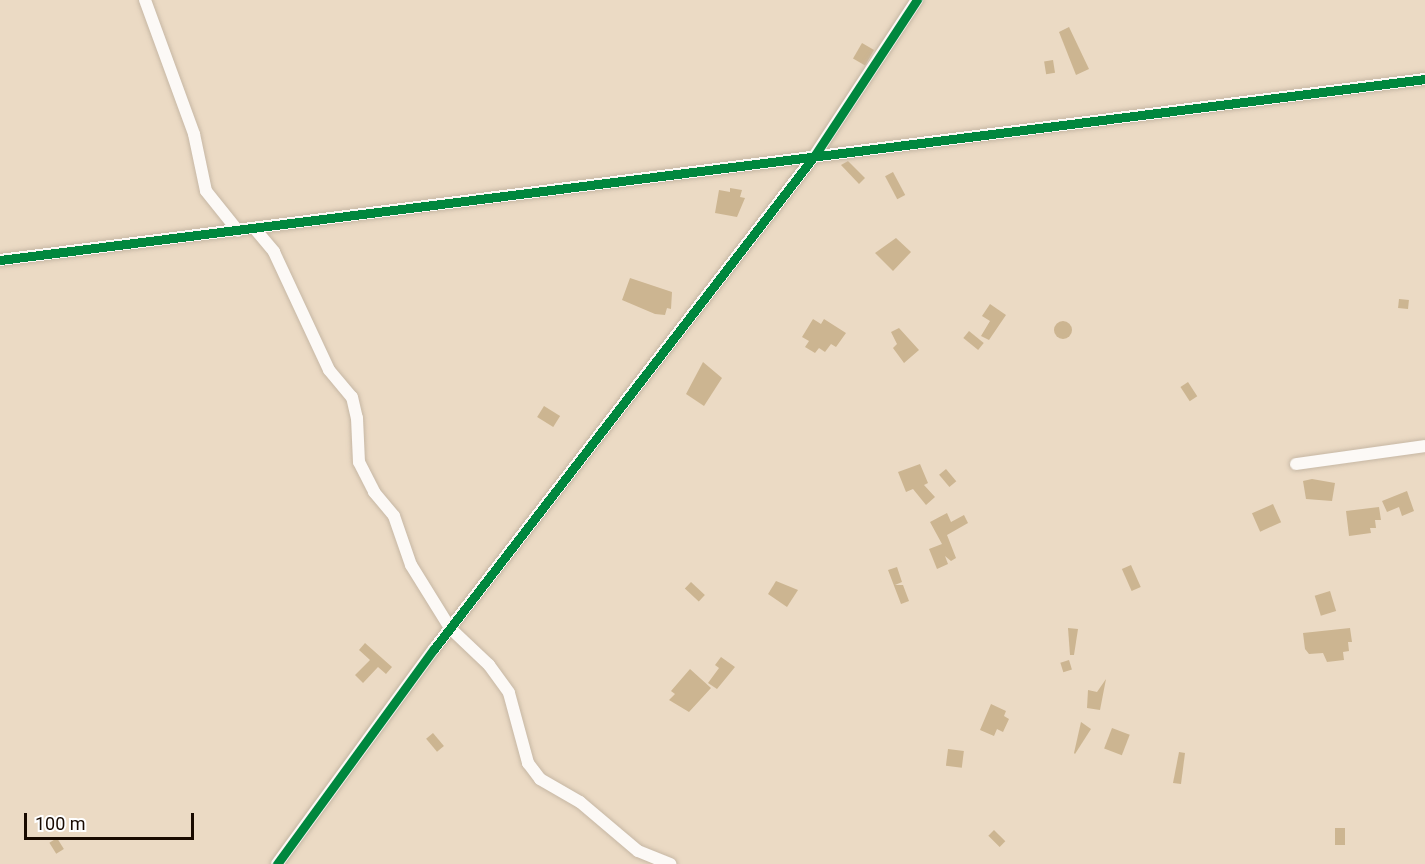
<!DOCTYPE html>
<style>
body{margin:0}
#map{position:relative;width:1425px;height:864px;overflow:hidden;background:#ebdac4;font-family:Roboto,sans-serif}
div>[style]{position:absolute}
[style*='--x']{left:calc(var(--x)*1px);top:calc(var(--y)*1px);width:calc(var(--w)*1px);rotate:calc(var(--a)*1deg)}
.building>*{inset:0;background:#ccb591;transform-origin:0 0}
.round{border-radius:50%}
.roads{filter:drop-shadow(0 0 2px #c6b7a4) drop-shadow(0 0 2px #c6b7a4)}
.minor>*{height:12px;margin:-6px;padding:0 6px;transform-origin:6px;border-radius:6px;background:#fcf9f6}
.cycleway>*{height:9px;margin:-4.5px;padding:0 4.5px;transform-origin:4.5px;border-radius:4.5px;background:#00873e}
span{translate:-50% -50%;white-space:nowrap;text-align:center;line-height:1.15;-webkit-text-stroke:4.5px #fff;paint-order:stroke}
.scale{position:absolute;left:24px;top:813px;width:170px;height:27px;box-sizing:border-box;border:3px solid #180a00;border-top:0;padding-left:8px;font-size:18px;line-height:21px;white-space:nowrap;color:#180a00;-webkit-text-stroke:4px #fff;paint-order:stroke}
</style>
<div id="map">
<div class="building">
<div style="clip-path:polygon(1069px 27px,1089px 69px,1076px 75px,1059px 32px)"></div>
<div style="left:862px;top:43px;width:14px;height:18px;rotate:30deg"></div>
<div style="left:1053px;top:60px;width:13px;height:9px;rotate:81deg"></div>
<div style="clip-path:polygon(848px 161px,865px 178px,859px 184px,841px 165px)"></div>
<div style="left:893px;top:172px;width:26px;height:9px;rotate:62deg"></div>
<div style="clip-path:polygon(730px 188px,742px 190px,740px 197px,745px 198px,737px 217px,715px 213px,719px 190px,730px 192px)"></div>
<div style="clip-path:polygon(896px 238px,911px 252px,893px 271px,875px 253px)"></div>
<div style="clip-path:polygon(630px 278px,672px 292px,671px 309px,667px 308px,665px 315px,655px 314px,622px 300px)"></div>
<div style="left:1399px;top:299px;width:10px;height:9px;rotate:6deg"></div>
<div style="clip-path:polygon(990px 304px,1006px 315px,989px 340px,981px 336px,990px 321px,982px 316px)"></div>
<div style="clip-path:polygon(813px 319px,821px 324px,824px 319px,846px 333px,836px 347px,831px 344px,825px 352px,819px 348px,815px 353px,805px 347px,809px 341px,802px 337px)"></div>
<div class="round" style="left:1054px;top:321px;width:18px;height:18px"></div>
<div style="clip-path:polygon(899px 328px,919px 350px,904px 363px,893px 348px,897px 344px,891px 332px)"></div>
<div style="left:969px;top:331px;width:19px;height:9px;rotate:39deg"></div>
<div style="clip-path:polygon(703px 362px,722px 378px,704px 406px,686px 394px)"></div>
<div style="left:1188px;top:382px;width:17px;height:9px;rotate:57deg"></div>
<div style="left:544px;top:406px;width:19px;height:13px;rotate:32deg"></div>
<div style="clip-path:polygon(920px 464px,928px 483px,924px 485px,935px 497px,926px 505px,913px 489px,906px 492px,898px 472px)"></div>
<div style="left:946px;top:469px;width:16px;height:9px;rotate:50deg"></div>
<div style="clip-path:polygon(1312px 479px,1335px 483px,1332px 501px,1306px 499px,1303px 481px)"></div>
<div style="clip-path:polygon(1407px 491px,1414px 511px,1402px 516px,1399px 507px,1387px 512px,1382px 501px)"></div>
<div style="left:1273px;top:504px;width:20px;height:23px;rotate:66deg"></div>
<div style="clip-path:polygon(1379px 507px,1381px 520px,1375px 520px,1376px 528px,1370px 528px,1371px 533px,1349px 536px,1346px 511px)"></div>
<div style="clip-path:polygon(947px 513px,951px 522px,964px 515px,968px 523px,947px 535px,956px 558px,951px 561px,945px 556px,948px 564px,937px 569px,929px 549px,942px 544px,930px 522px)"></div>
<div style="left:1131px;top:565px;width:24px;height:10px;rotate:66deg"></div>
<div style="clip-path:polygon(897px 567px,902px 582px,895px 585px,903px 585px,909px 601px,901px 604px,888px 570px)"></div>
<div style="clip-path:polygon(776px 581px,798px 590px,787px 607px,768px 594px)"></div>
<div style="left:691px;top:582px;width:19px;height:9px;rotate:43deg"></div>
<div style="left:1330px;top:591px;width:21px;height:16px;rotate:73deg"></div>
<div style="clip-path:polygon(1068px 628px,1078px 629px,1074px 655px,1070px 655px)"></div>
<div style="clip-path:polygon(1350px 628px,1352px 642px,1348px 642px,1349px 651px,1343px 652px,1344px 660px,1327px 662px,1323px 653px,1309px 654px,1305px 649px,1303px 633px)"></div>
<div style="clip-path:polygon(365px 643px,392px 667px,386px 674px,378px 667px,363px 683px,355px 675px,370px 660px,359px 650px)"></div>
<div style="clip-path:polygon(721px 657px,735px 667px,717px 689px,708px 683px,719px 668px,715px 665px)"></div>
<div style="left:1069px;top:660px;width:10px;height:9px;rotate:73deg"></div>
<div style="clip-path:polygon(690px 669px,711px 688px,689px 712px,669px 700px,675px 694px,671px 691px)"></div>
<div style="clip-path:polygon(1106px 679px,1100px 710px,1087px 708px,1088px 690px,1097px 692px)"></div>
<div style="clip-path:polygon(991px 704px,1006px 711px,1004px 716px,1009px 719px,1003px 732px,997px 729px,994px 736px,980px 730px)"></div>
<div style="clip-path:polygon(1081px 722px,1091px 729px,1075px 754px,1074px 753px)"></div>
<div style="left:1112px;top:728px;width:19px;height:22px;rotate:21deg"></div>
<div style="left:433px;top:733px;width:17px;height:9px;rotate:50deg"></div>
<div style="left:948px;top:749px;width:16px;height:17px;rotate:7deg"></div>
<div style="clip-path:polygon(1179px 752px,1185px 753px,1181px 784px,1173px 783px)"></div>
<div style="left:1335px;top:828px;width:10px;height:17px"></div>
<div style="left:994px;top:830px;width:16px;height:8px;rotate:45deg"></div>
<div style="left:57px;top:838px;width:13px;height:9px;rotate:58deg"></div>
</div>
<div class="roads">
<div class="minor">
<div style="--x:145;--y:0;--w:143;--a:69.9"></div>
<div style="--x:194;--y:134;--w:58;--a:78.1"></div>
<div style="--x:206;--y:191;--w:51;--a:51.3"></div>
<div style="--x:255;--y:229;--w:30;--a:50"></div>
<div style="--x:274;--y:252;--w:130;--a:65"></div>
<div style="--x:329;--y:370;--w:35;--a:50"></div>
<div style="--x:352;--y:397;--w:22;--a:77"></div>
<div style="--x:357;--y:418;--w:44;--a:87.4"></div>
<div style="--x:359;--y:462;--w:34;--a:63"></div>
<div style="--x:374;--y:492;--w:31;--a:50"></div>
<div style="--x:394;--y:516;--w:52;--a:70.9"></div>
<div style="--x:411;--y:565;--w:74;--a:58.2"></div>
<div style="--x:450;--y:628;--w:54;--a:43.5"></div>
<div style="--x:489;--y:665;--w:34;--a:54"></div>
<div style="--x:509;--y:693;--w:73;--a:74.8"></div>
<div style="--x:528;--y:763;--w:20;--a:53"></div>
<div style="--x:540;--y:779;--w:46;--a:29.9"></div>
<div style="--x:580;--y:802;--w:76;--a:40.2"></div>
<div style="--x:638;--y:851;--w:35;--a:22"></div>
<div style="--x:0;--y:260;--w:1436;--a:-7.24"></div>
<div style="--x:1296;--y:464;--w:130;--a:-7.9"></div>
<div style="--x:277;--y:864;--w:266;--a:-53.9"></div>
<div style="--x:434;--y:649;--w:624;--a:-52.36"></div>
<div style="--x:815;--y:155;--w:186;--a:-56.7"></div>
</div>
</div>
<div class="cycleway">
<div style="--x:0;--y:260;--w:1436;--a:-7.24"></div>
<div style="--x:277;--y:864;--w:266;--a:-53.9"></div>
<div style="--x:434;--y:649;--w:624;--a:-52.36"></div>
<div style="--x:815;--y:155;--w:186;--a:-56.7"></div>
</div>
<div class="scale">100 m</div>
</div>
